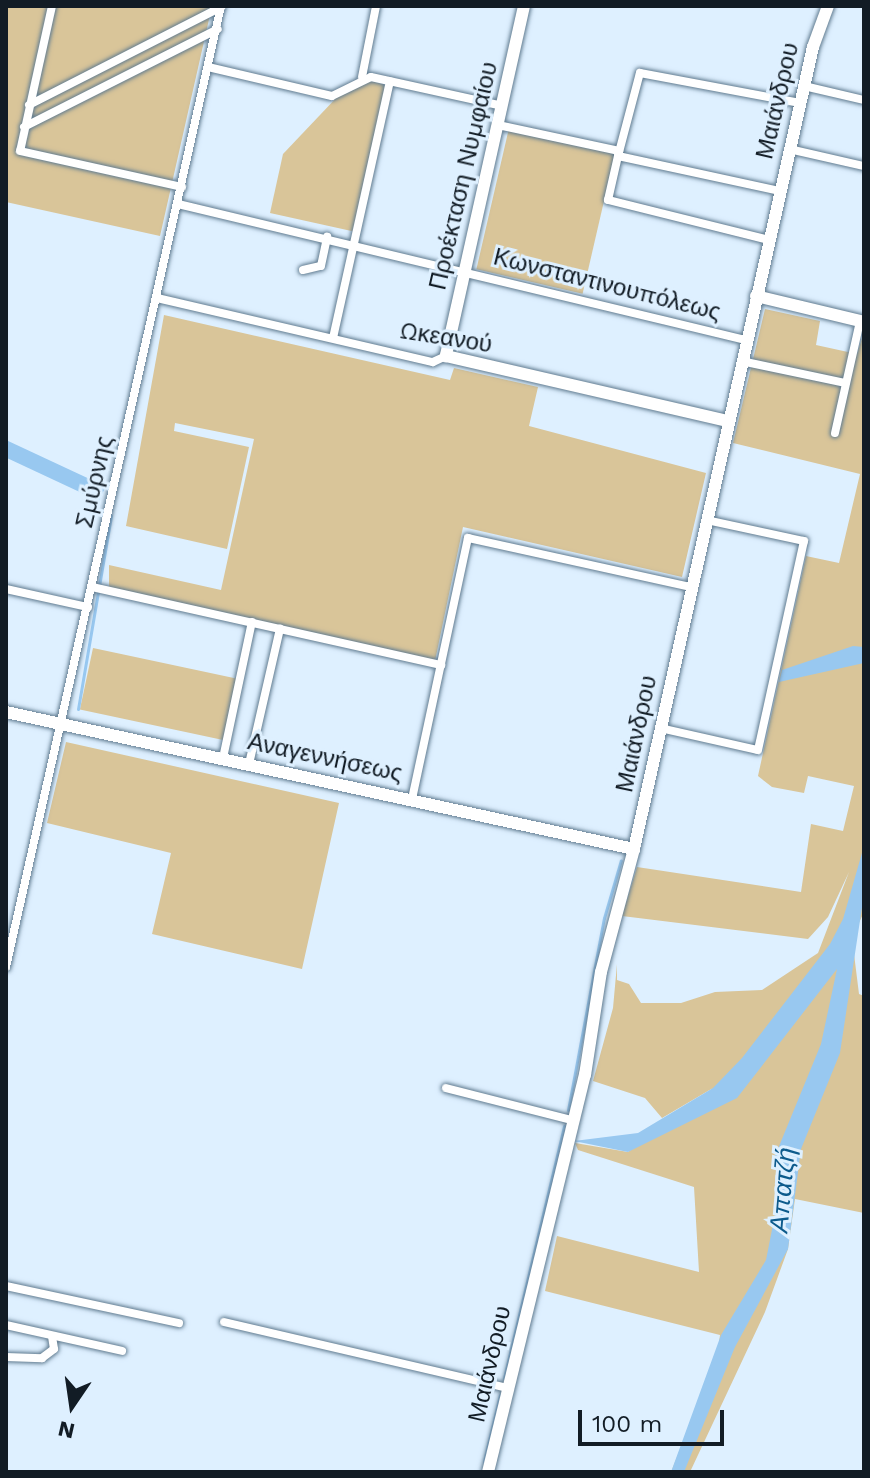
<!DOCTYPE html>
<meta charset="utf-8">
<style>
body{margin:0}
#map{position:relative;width:870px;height:1478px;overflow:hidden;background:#def0ff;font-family:"Work Sans",sans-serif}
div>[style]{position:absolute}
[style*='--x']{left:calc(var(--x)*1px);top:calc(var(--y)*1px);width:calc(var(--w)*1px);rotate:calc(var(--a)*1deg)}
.green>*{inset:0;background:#d9c599;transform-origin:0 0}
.water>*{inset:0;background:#98c8f0;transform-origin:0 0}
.stream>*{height:3px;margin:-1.5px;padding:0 1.5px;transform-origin:1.5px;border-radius:1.5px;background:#98c8f0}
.roads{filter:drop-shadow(0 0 2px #607b90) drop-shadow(0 0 2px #607b90)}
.street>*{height:8px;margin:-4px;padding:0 4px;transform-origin:4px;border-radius:4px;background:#fff}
.secondary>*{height:12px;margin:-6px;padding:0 6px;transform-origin:6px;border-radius:6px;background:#fff}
span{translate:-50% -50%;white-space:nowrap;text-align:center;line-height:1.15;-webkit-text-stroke:6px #def0ff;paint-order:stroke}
.street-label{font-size:24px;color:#121c25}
.water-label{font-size:26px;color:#0d5b8c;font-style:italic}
.frame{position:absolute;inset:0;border:8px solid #121c25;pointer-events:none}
.north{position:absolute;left:32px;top:1366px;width:80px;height:80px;-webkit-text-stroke:6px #def0ff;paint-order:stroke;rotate:193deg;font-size:22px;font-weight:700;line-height:32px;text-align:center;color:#121c25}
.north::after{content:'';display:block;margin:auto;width:28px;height:36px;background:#121c25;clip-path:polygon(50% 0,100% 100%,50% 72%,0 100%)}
.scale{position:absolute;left:578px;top:1410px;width:146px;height:36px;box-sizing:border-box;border:4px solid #121c25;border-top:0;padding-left:10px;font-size:24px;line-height:28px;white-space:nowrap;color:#121c25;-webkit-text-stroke:6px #def0ff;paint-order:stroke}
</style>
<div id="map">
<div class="green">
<div style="clip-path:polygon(6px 6px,212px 6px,160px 236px,6px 202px)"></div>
<div style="clip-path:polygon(368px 80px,389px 86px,356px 232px,270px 213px,283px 154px,338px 96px)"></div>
<div style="left:509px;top:128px;width:109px;height:145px;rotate:13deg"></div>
<div style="clip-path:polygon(765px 309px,820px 321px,816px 345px,857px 354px,864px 332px,864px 912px,852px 938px,859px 994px,864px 996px,864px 1213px,795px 1199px,788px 1249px,765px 1312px,690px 1472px,671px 1472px,717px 1357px,720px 1335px,545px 1291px,557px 1236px,699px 1272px,694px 1187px,578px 1150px,575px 1143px,628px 1152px,713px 1088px,662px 1118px,645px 1098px,593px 1081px,613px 1008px,617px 964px,617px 980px,629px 984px,641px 1003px,681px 1003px,715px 992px,762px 990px,818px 953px,849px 872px,828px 917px,808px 939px,622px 916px,637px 867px,801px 892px,811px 824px,843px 831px,854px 786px,808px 776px,804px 793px,772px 787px,758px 776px,806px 556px,839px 563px,860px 474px,733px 443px)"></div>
<div style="clip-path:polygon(164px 315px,450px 380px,454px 368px,538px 387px,529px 426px,706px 473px,682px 577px,463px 527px,435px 661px,109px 587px,109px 565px,221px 590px,254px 439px,175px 423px,174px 431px,249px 447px,227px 549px,126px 526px)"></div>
<div style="left:93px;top:648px;width:150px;height:63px;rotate:12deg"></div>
<div style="clip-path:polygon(66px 742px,339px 803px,302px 969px,152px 934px,171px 853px,47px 823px)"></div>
</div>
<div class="water">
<div style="left:6px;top:440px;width:110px;height:16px;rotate:25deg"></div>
<div style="clip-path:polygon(853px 646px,864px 647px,864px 663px,779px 682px,782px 670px)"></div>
<div style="clip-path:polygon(864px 846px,864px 894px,840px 1053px,801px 1149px,788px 1249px,735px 1347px,684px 1472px,671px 1472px,721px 1335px,766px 1260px,781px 1184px,775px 1156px,821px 1044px,837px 969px,737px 1098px,628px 1152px,574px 1141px,638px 1133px,713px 1088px,742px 1058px,830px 944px,843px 919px)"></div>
</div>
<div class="stream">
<div style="--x:78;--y:709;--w:196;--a:-80.3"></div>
<div style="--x:568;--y:1110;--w:195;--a:-79.4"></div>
<div style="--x:604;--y:918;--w:60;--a:-73.7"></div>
<div style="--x:504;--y:1378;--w:259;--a:-76.6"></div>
<div style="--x:484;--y:1461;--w:68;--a:-76.4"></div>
</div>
<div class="roads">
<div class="street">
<div style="--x:52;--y:6;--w:148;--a:102.4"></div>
<div style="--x:20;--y:151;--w:166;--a:12.5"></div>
<div style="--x:208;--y:67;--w:127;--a:13.2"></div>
<div style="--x:332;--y:96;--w:43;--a:-26"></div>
<div style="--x:371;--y:77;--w:135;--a:12.4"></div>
<div style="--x:362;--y:77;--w:72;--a:-78.8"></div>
<div style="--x:804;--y:86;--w:62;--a:13.1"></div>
<div style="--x:29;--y:105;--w:216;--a:-27"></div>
<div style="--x:498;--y:125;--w:124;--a:12.1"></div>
<div style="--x:24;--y:127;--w:217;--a:-26.8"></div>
<div style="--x:789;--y:149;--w:77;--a:12.8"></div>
<div style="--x:618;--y:156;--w:166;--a:12.2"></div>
<div style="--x:178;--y:204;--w:584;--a:13.47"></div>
<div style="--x:769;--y:240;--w:166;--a:-166"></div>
<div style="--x:608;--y:200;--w:45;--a:-77.2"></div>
<div style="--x:618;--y:156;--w:86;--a:-75.2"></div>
<div style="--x:640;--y:73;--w:163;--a:10.6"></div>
<div style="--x:303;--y:270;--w:18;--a:-13"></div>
<div style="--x:321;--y:266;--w:30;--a:-78"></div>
<div style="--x:157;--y:298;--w:283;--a:13.1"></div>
<div style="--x:433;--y:362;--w:14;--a:-25"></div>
<div style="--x:333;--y:338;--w:263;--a:-77.5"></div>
<div style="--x:741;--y:361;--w:106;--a:11.9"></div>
<div style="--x:835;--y:433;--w:115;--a:-77.4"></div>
<div style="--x:92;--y:587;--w:358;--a:12.6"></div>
<div style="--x:6;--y:589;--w:84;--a:12.4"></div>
<div style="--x:660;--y:728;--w:100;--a:12.7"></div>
<div style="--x:758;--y:750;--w:214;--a:-77.6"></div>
<div style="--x:804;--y:541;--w:100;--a:-167.9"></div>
<div style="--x:223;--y:758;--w:139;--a:-78"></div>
<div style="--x:249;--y:764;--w:139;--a:-77.1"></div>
<div style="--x:412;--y:799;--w:267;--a:-77.9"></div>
<div style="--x:468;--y:538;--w:228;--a:12.4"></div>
<div style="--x:6;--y:967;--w:985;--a:-77.39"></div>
<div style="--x:446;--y:1088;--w:130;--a:14.3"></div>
<div style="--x:6;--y:1286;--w:177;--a:12.1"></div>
<div style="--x:224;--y:1322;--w:291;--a:13.1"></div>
<div style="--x:6;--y:1325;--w:119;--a:12.6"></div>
<div style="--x:6;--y:1357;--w:36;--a:2"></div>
<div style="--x:42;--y:1358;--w:15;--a:-37"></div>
<div style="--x:54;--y:1349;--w:13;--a:-99"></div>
</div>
<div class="secondary">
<div style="--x:524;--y:6;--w:359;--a:102.6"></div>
<div style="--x:446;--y:356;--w:289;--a:13"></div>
<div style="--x:756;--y:296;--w:111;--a:13.5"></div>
<div style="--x:6;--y:712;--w:643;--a:12.31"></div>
<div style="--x:488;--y:1472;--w:409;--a:-76.3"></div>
<div style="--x:585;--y:1075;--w:104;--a:-81.2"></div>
<div style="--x:601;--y:972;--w:127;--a:-75"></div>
<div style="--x:634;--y:849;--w:822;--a:-77.42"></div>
<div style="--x:813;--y:47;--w:44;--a:-69.9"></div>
</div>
</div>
<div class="street-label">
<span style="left:778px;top:101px;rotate:-77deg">Μαιάνδρου</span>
<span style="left:464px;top:176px;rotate:-77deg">Προέκταση Νυμφαίου</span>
<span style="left:607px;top:285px;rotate:14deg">Κωνσταντινουπόλεως</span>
<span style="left:446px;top:338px;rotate:9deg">Ωκεανού</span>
<span style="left:95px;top:482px;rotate:-77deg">Σμύρνης</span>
<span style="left:637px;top:734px;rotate:-78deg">Μαιάνδρου</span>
<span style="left:325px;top:758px;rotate:12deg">Αναγεννήσεως</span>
<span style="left:490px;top:1364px;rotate:-77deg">Μαιάνδρου</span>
</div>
<div class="water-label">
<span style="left:783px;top:1190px;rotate:-85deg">Απατζή</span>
</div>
<div class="frame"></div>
<div class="north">N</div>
<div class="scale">100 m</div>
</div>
